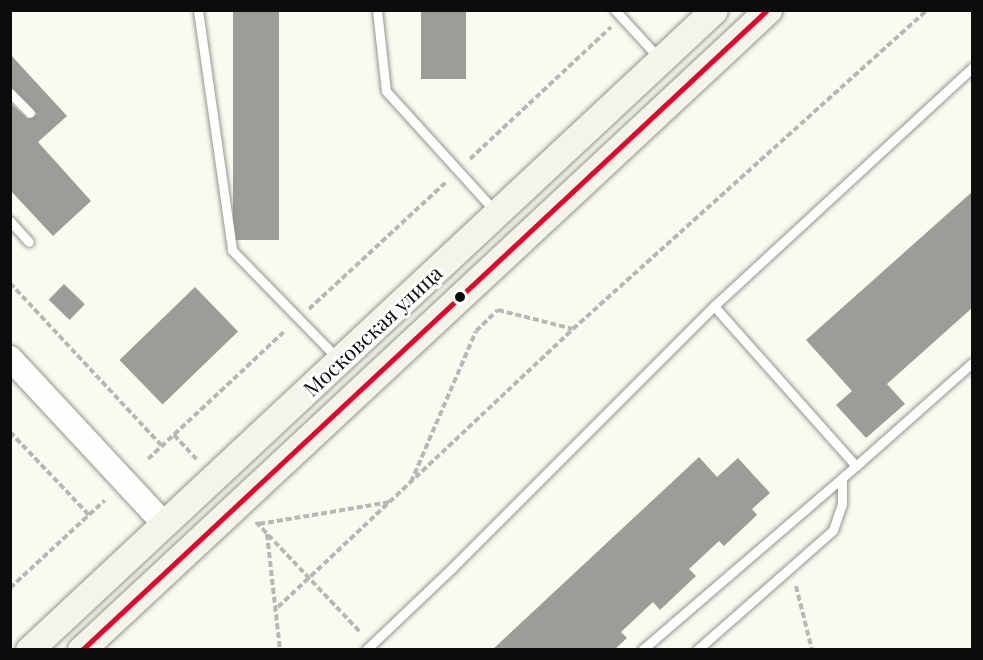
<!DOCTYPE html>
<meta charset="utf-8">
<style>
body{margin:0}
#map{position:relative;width:983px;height:660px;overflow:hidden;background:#fafbf0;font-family:"Playfair Display",serif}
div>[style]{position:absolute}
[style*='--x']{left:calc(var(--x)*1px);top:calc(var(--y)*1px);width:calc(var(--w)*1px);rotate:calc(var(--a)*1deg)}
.building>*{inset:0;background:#9d9c96;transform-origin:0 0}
.path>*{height:4px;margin-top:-2px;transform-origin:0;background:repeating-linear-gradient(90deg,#b7b7b5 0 6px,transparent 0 9px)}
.roads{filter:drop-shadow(0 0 2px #93948f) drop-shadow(0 0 2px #93948f)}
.service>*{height:9px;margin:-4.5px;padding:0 4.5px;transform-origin:4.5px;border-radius:4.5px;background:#fefefd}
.tertiary>*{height:24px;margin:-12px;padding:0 12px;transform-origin:12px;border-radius:12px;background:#fefefd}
.secondary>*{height:27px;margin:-13.5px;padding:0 13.5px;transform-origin:13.5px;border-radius:13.5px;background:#f3f5e8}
.bus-1>*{height:4.5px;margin:-2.25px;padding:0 2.25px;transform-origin:2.25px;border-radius:2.25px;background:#e4002b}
.dots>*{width:16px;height:16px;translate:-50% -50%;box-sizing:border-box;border:3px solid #fff;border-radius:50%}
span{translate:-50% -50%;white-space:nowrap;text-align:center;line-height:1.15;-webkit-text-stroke:6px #fff;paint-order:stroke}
.street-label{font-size:21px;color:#0c0c0c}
.frame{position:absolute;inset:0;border:12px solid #0c0c0c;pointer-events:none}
</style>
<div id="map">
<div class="building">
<div style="left:233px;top:10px;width:46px;height:230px"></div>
<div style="left:421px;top:10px;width:45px;height:69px"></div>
<div style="clip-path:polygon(10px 54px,67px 116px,38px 142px,91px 201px,53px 236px,10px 190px,10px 103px,28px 119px,37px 114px,10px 86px)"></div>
<div style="clip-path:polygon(972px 192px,972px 308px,887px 384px,905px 404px,866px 438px,836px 405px,852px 391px,806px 340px)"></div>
<div style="left:64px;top:284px;width:29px;height:22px;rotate:44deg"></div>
<div style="left:195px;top:287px;width:62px;height:105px;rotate:46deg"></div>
<div style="clip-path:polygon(699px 457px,717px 477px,738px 458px,770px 493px,752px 509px,757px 515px,724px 546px,719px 541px,689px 569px,696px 576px,660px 610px,653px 602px,621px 632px,627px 638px,614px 650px,492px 650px)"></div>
</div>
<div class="path">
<div style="--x:470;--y:159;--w:193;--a:-43.1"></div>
<div style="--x:10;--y:283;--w:223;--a:47"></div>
<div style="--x:309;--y:309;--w:188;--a:-42.8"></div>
<div style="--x:10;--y:432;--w:115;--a:46.4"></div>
<div style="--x:174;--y:435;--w:33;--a:47"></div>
<div style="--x:148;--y:459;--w:189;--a:-43.1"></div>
<div style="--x:411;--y:482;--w:164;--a:-66.7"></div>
<div style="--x:476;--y:331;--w:30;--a:-44"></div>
<div style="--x:498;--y:310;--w:77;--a:14.2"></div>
<div style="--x:256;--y:522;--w:151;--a:46.6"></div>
<div style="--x:259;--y:524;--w:133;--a:-9.5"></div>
<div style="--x:267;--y:534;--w:117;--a:83.6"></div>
<div style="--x:796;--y:586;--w:66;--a:76"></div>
<div style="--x:10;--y:588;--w:129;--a:-42.8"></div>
<div style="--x:278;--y:607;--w:405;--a:-43.3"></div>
<div style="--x:573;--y:329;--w:477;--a:-42"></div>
</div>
<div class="roads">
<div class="service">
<div style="--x:198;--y:10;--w:242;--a:81.9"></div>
<div style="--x:232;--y:250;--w:151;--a:45.8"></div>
<div style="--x:377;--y:10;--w:81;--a:83.7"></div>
<div style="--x:386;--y:91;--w:162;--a:47.8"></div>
<div style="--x:615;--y:10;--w:64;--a:47.5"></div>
<div style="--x:10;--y:93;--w:28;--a:45"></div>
<div style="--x:10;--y:221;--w:28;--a:48"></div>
<div style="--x:856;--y:466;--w:155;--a:-41.6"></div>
<div style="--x:366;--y:650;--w:119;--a:-43.6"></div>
<div style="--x:452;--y:568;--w:371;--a:-45"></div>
<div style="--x:714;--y:306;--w:351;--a:-42.7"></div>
<div style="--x:642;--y:650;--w:264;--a:-40.7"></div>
<div style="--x:697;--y:650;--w:181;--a:-41.4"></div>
<div style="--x:833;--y:530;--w:28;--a:-71"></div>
<div style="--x:842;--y:504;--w:26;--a:-90"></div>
<div style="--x:842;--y:478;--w:18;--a:-41"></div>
<div style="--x:856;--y:466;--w:214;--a:-131.6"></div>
</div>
<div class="tertiary">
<div style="--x:10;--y:358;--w:226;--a:47.1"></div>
</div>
<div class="secondary">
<div style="--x:29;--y:650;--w:937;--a:-43.05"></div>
<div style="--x:81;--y:650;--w:939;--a:-42.97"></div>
</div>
</div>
<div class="bus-1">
<div style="--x:82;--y:650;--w:937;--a:-43.05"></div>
</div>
<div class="dots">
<div style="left:460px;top:297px;background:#0c0c0c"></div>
</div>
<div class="street-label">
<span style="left:372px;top:330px;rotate:-43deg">Московская улица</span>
</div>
<div class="frame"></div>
</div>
